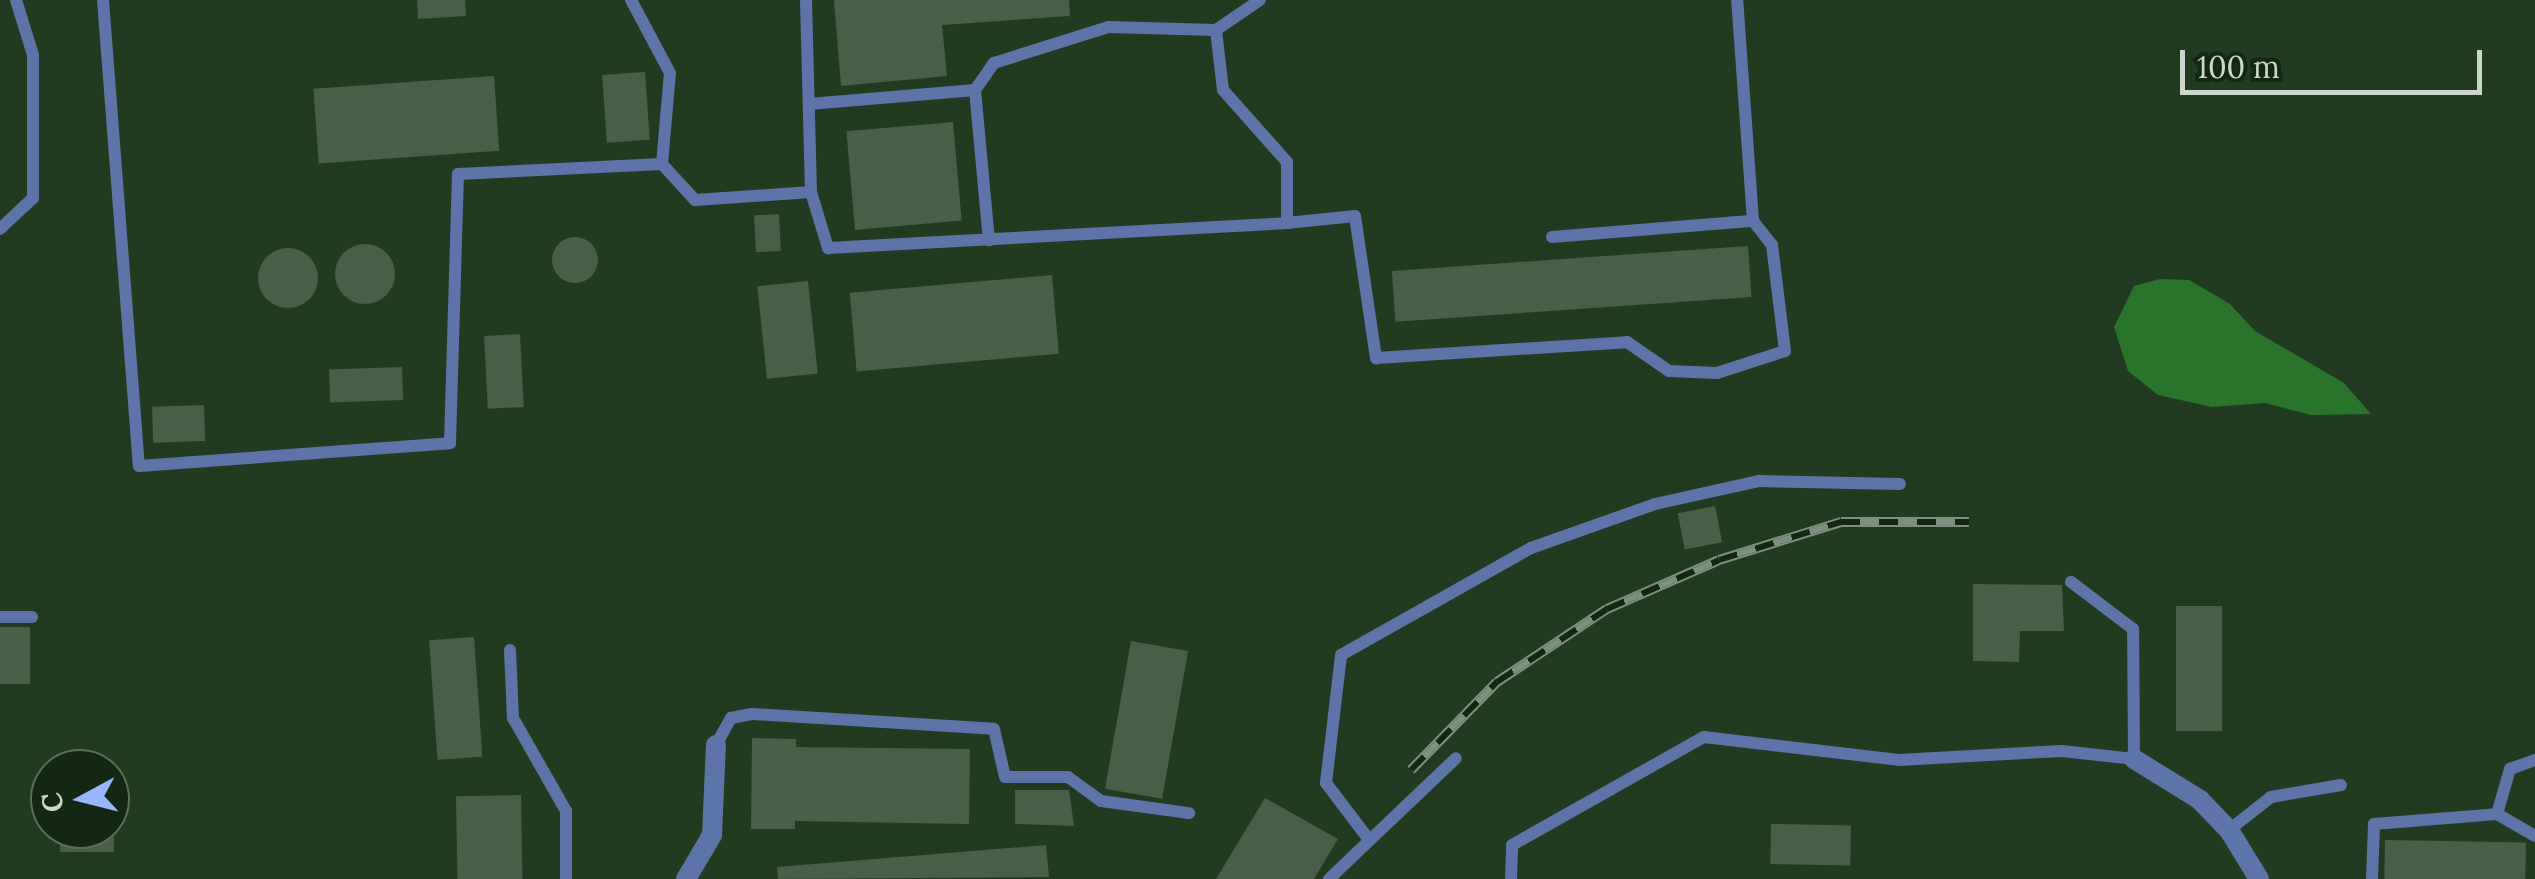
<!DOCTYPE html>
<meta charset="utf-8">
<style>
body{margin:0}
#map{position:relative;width:2535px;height:879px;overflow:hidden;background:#1d311c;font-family:Lora,serif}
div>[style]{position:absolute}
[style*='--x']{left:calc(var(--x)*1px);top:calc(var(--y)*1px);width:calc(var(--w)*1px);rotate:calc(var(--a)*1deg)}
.built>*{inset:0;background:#213b21}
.water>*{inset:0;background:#29732b}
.building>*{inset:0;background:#485e47;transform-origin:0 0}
.round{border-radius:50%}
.lane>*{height:12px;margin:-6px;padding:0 6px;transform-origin:6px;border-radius:6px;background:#5d74a8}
.street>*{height:20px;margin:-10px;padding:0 10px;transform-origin:10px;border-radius:10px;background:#5d74a8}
.rail>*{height:10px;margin-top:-5px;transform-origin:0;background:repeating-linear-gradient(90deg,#132713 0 19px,#7f8f7e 0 38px);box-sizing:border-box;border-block:2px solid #7f8f7e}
span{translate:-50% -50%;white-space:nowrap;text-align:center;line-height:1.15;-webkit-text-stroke:8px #132713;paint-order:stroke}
.north{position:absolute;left:30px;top:749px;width:100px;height:100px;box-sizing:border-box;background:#132713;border:2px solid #5d6d5c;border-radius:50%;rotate:263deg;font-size:28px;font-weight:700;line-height:40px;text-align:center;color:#cbd7ca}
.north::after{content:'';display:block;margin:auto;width:35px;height:45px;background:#96b6fd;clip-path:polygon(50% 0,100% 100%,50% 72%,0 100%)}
.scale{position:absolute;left:2180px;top:50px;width:302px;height:45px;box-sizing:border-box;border:5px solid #cbd7ca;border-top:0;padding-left:12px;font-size:30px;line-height:35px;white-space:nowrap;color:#cbd7ca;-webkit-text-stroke:8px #132713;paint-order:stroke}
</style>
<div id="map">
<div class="built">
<div style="clip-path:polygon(evenodd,0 0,2535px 0,2535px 879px,0 879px,0 0,50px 769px,110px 769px,110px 829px,50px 829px,50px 769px)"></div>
</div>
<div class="water">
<div style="clip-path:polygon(2160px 279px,2189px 280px,2230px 304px,2255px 331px,2344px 383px,2371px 414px,2311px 415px,2265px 403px,2212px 407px,2158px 395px,2128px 371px,2114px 327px,2134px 286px)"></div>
</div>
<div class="building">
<div style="clip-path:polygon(417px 0,465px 0,466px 16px,418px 19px)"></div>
<div style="clip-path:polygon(834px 0,1069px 0,1070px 16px,942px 25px,947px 76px,841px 86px)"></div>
<div style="left:645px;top:72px;width:68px;height:43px;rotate:86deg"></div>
<div style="left:494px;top:76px;width:75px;height:181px;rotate:86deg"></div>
<div style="left:953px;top:122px;width:99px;height:107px;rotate:85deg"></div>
<div style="left:779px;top:214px;width:37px;height:25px;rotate:87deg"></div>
<div class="round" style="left:552px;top:237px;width:46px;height:46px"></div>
<div class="round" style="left:335px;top:244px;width:60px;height:60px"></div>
<div style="left:1748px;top:246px;width:51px;height:357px;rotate:86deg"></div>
<div class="round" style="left:258px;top:248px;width:60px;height:60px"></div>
<div style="left:1052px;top:275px;width:79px;height:203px;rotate:85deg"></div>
<div style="left:808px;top:281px;width:93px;height:51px;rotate:84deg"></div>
<div style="left:520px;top:334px;width:73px;height:36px;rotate:87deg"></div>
<div style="left:402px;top:367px;width:33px;height:73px;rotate:88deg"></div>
<div style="left:204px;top:405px;width:36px;height:52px;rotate:88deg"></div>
<div style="left:1715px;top:506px;width:37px;height:38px;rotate:79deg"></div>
<div style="clip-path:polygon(1973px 584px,2062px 585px,2064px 631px,2020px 631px,2019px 662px,1973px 661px)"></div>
<div style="left:2176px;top:606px;width:46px;height:125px"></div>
<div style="left:0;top:627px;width:30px;height:57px"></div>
<div style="left:474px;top:637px;width:120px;height:45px;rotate:86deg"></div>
<div style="left:1131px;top:641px;width:58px;height:150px;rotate:10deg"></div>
<div style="clip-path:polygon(752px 738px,796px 739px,796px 747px,970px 749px,969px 824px,795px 821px,795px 829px,751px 829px)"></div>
<div style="clip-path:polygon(1015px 790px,1069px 790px,1074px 826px,1015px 824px)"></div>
<div style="left:521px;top:795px;width:84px;height:65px;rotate:89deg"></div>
<div style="clip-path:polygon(1265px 798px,1338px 839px,1314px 879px,1216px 879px)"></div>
<div style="left:1771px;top:824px;width:80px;height:40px;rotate:1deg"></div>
<div style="left:60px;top:829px;width:54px;height:23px"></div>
<div style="left:2385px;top:840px;width:141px;height:39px;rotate:1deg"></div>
<div style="clip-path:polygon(1046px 845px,1049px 877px,778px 879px,777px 867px)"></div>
</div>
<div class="lane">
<div style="--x:103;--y:0;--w:467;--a:85.6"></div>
<div style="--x:139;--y:466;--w:312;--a:-4.2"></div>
<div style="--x:450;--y:443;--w:269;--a:-88.3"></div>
<div style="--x:458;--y:174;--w:204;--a:-2.8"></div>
<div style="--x:662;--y:164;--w:91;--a:-85"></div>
<div style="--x:670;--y:73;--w:83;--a:-118.1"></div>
<div style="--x:975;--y:90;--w:33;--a:-55"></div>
<div style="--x:994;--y:63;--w:120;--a:-17.5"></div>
<div style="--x:1108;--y:27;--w:108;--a:1.6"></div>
<div style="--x:809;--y:104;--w:167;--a:-4.8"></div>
<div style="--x:975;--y:90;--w:151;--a:84.7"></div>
<div style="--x:662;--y:164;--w:49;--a:47.5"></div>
<div style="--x:695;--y:200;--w:116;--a:-3.9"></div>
<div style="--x:811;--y:192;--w:192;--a:-91.5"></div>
<div style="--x:811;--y:192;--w:59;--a:73.1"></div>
<div style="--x:828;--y:248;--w:460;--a:-3.1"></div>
<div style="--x:1287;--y:223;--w:61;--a:-90"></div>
<div style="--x:1287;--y:162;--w:96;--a:-131.6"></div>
<div style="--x:1223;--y:90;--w:60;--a:-96.7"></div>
<div style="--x:1216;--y:30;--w:53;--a:-34.3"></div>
<div style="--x:1287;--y:223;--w:68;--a:-5.9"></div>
<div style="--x:1355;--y:216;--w:144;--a:81.6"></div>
<div style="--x:1376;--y:358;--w:252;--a:-3.6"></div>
<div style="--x:1627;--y:342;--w:51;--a:34.6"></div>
<div style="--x:1669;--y:371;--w:48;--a:2.4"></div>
<div style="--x:1717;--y:373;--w:71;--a:-17.9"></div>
<div style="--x:1785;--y:351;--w:107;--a:-97"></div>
<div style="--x:1772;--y:245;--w:31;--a:-128"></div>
<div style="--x:0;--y:229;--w:45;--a:-43.2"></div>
<div style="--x:33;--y:198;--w:143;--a:-90"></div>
<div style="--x:33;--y:55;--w:58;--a:-107.2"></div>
<div style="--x:1552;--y:237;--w:202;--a:-4.6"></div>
<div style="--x:1753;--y:221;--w:222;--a:-94.1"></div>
<div style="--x:0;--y:617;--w:32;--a:0"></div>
<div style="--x:510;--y:650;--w:68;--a:87.5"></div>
<div style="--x:513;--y:718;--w:107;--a:60.3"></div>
<div style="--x:566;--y:811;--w:68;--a:90"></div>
<div style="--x:716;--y:745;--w:31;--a:-61"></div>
<div style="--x:731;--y:718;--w:21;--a:-11"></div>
<div style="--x:752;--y:714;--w:242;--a:3.5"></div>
<div style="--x:994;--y:729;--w:49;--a:77.1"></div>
<div style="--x:1005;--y:777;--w:63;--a:0"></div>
<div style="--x:1068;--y:777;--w:41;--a:36"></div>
<div style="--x:1101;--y:801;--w:89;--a:7.8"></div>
<div style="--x:2497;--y:814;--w:44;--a:30.1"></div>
<div style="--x:2229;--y:830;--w:53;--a:-38.2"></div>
<div style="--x:2271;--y:797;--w:71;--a:-9.7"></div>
<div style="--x:1367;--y:837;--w:68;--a:-127.2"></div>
<div style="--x:1326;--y:783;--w:129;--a:-83.3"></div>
<div style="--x:1341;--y:655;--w:218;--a:-29.4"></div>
<div style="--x:1531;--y:548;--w:132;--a:-19.5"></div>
<div style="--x:1655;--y:504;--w:107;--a:-12.5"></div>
<div style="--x:1759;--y:481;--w:141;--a:1.2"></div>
<div style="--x:1329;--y:879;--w:175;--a:-43.6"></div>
<div style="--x:1511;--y:879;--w:34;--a:-88"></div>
<div style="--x:1512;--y:845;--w:220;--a:-29.4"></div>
<div style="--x:1704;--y:737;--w:196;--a:6.7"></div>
<div style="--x:1899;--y:760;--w:163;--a:-3.2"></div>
<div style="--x:2062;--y:751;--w:72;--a:6.3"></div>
<div style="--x:2134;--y:759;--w:130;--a:-90.4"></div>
<div style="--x:2133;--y:629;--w:78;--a:-142.8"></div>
<div style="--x:2372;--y:879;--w:55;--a:-87.9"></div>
<div style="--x:2374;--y:824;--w:123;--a:-4.6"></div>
<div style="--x:2497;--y:814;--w:47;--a:-73.9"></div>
<div style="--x:2510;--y:769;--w:27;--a:-20"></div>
</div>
<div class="street">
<div style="--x:2134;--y:759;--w:78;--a:31.8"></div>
<div style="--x:2200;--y:800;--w:42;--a:46"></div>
<div style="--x:2229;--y:830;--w:57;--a:58.5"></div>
<div style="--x:686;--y:879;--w:51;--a:-59.4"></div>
<div style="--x:712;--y:835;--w:90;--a:-87.5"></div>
</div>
<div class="rail">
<div style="--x:1411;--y:770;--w:123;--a:-45.7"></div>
<div style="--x:1497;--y:682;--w:132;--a:-33.6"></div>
<div style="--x:1607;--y:609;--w:122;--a:-23.6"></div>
<div style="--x:1719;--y:560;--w:128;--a:-17.3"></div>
<div style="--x:1841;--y:522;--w:128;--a:0"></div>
</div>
<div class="north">С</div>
<div class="scale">100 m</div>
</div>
